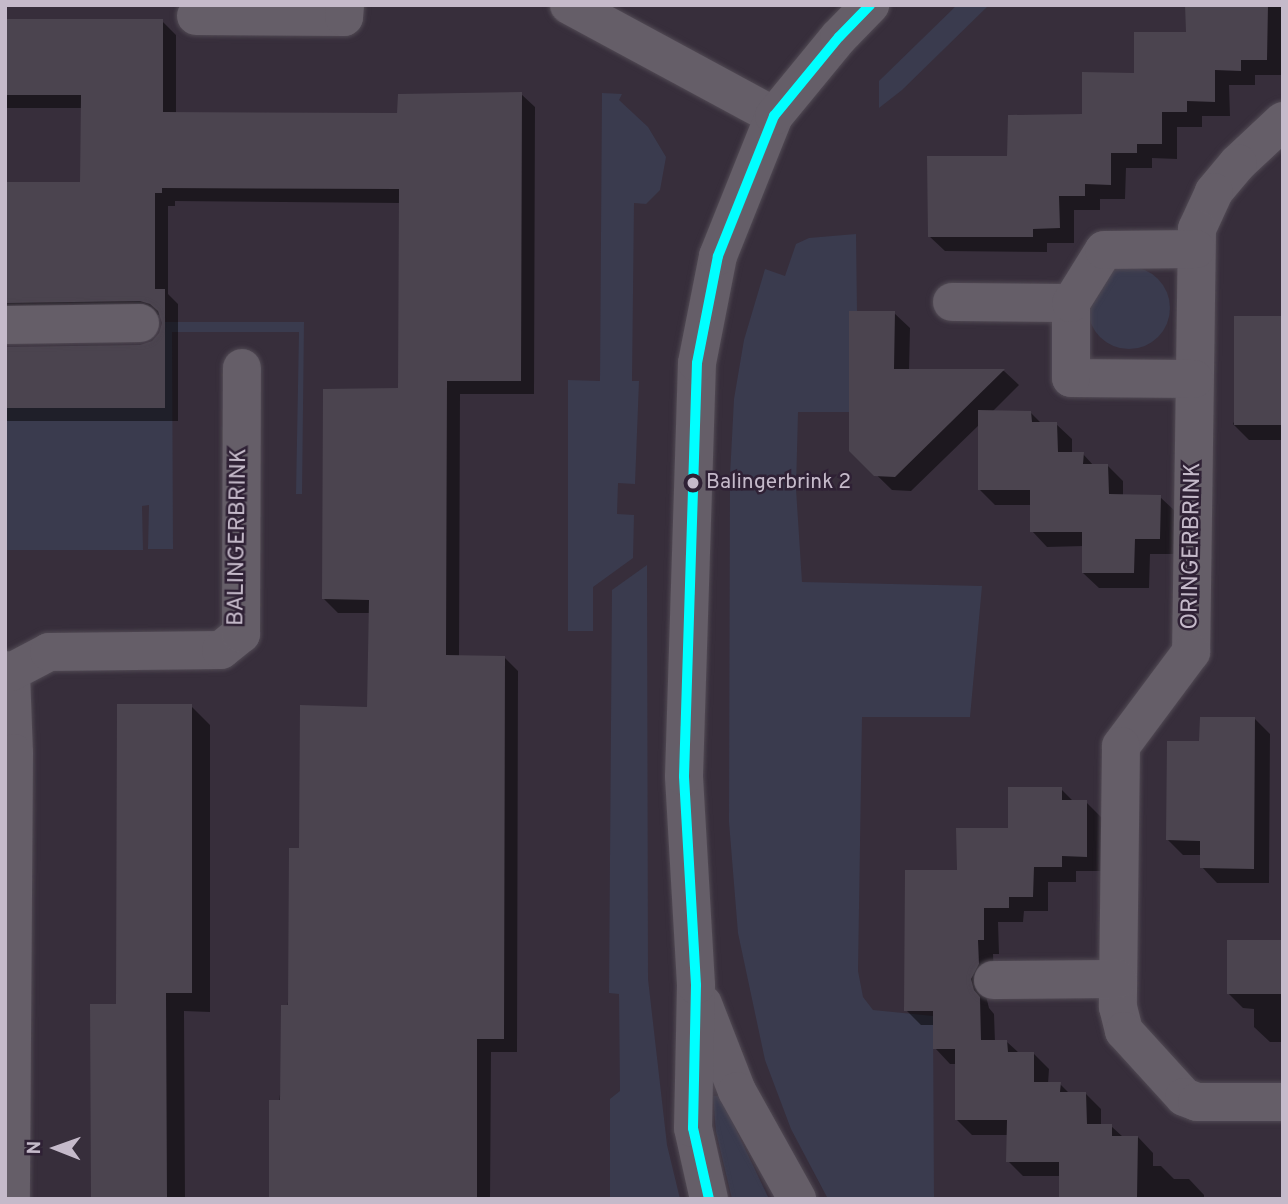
<!DOCTYPE html>
<style>
body{margin:0}
#map{position:relative;width:1288px;height:1204px;overflow:hidden;background:#372e3b;font-family:Overpass,sans-serif}
div>[style]{position:absolute}
[style*='--x']{left:calc(var(--x)*1px);top:calc(var(--y)*1px);width:calc(var(--w)*1px);rotate:calc(var(--a)*1deg)}
.green>*{inset:0;background:#3a3b4e}
.round{border-radius:50%}
.shadow>*{inset:0;background:#0007}
.building>*{inset:0;background:#4b444f;transform-origin:0 0}
.roads{filter:drop-shadow(0 0 2px #514a54) drop-shadow(0 0 2px #514a54)}
.minor>*{height:38px;margin:-19px;padding:0 19px;transform-origin:19px;border-radius:19px;background:#655e68}
.bus-1>*{height:10px;margin:-5px;padding:0 5px;transform-origin:5px;border-radius:5px;background:#0ff}
.dots>*{width:19px;height:19px;translate:-50% -50%;box-sizing:border-box;border:4px solid #2f2135;border-radius:50%}
span{translate:-50% -50%;white-space:nowrap;text-align:center;line-height:1.15;-webkit-text-stroke:5px #2f2135;paint-order:stroke}
.bus-label{font-size:21px;color:#c5baca}
.left{translate:0 -50%;text-align:left}
.street-label{font-size:23px;color:#c5baca}
.frame{position:absolute;inset:0;border:7px solid #c5baca;pointer-events:none}
.north{position:absolute;left:21px;top:1113px;width:70px;height:70px;-webkit-text-stroke:5px #2f2135;paint-order:stroke;rotate:271deg;font-size:19px;font-weight:700;line-height:28px;text-align:center;color:#c5baca}
.north::after{content:'';display:block;margin:auto;width:24px;height:32px;background:#c5baca;clip-path:polygon(50% 0,100% 100%,50% 72%,0 100%)}
</style>
<div id="map">
<div class="green">
<div style="clip-path:polygon(957px 5px,989px 5px,902px 90px,879px 108px,879px 81px)"></div>
<div style="clip-path:polygon(602px 93px,622px 94px,619px 100px,648px 127px,666px 157px,660px 190px,646px 204px,634px 203px,632px 381px,639px 381px,635px 484px,618px 483px,617px 514px,634px 515px,633px 558px,593px 587px,593px 631px,568px 631px,568px 380px,600px 381px)"></div>
<div style="clip-path:polygon(856px 234px,857px 311px,849px 311px,850px 412px,798px 412px,796px 489px,802px 582px,982px 586px,970px 717px,862px 717px,858px 971px,863px 997px,873px 1010px,933px 1016px,934px 1199px,828px 1199px,791px 1129px,765px 1060px,738px 933px,729px 822px,730px 476px,734px 399px,744px 340px,765px 269px,785px 276px,796px 244px,809px 238px)"></div>
<div class="round" style="left:1088px;top:267px;width:82px;height:82px"></div>
<div style="clip-path:polygon(164px 322px,304px 322px,302px 494px,296px 494px,299px 332px,172px 332px,173px 549px,148px 549px,149px 505px,142px 506px,143px 550px,5px 550px,5px 408px,164px 408px)"></div>
<div style="clip-path:polygon(647px 565px,648px 979px,667px 1145px,680px 1199px,610px 1199px,610px 1099px,620px 1091px,619px 994px,609px 993px,612px 590px)"></div>
<div style="clip-path:polygon(713px 1096px,720px 1096px,769px 1199px,732px 1199px,716px 1132px)"></div>
</div>
<div class="shadow">
<div style="clip-path:polygon(1187px 5px,1283px 5px,1281px 75px,1255px 75px,1255px 85px,1229px 85px,1230px 116px,1202px 116px,1202px 127px,1177px 127px,1177px 159px,1152px 158px,1152px 168px,1126px 168px,1125px 199px,1100px 199px,1100px 210px,1074px 210px,1074px 243px,1047px 243px,1047px 252px,945px 251px,929px 236px,1009px 158px,1084px 116px,1187px 34px)"></div>
<div style="clip-path:polygon(5px 20px,162px 21px,176px 35px,176px 114px,399px 115px,521px 94px,535px 107px,534px 394px,460px 394px,459px 657px,504px 657px,518px 671px,517px 1052px,491px 1052px,490px 1199px,271px 1199px,301px 850px,369px 708px,371px 613px,338px 613px,324px 599px,400px 390px,400px 203px,175px 201px,175px 206px,168px 206px,168px 294px,178px 304px,178px 421px,5px 421px,5px 349px,141px 347px,151px 344px,160px 335px,164px 323px,162px 316px,155px 314px,5px 322px,5px 184px,81px 184px,83px 108px,5px 108px)"></div>
<div style="clip-path:polygon(894px 313px,910px 328px,909px 371px,1004px 371px,1019px 385px,992px 412px,1031px 413px,1042px 424px,1056px 424px,1072px 439px,1072px 454px,1083px 454px,1094px 466px,1108px 466px,1123px 481px,1123px 496px,1160px 497px,1176px 512px,1175px 554px,1150px 554px,1149px 588px,1099px 588px,1083px 573px,1084px 546px,1047px 547px,1032px 531px,1032px 505px,995px 505px,980px 490px,980px 424px,911px 491px,892px 490px,851px 450px)"></div>
<div style="clip-path:polygon(1283px 318px,1283px 440px,1249px 440px,1233px 424px)"></div>
<div style="clip-path:polygon(191px 706px,210px 725px,210px 1012px,184px 1011px,185px 1199px,92px 1199px,118px 1005px)"></div>
<div style="clip-path:polygon(1255px 719px,1270px 734px,1269px 883px,1217px 883px,1202px 867px,1202px 855px,1183px 855px,1168px 840px,1201px 743px)"></div>
<div style="clip-path:polygon(1061px 789px,1074px 802px,1086px 802px,1101px 817px,1101px 871px,1076px 871px,1076px 882px,1048px 882px,1048px 911px,1024px 911px,1023px 922px,998px 922px,999px 954px,993px 954px,994px 980px,986px 996px,989px 1008px,994px 1014px,995px 1042px,1007px 1042px,1019px 1053px,1033px 1053px,1049px 1069px,1048px 1084px,1060px 1084px,1070px 1094px,1086px 1094px,1101px 1109px,1101px 1126px,1111px 1126px,1123px 1137px,1138px 1137px,1153px 1153px,1153px 1166px,1161px 1166px,1174px 1179px,1189px 1179px,1204px 1195px,1204px 1199px,1060px 1199px,1061px 1176px,1023px 1176px,1008px 1161px,1008px 1135px,972px 1135px,957px 1120px,957px 1064px,950px 1064px,935px 1048px,935px 1025px,921px 1025px,906px 1010px,958px 872px)"></div>
<div style="clip-path:polygon(1283px 942px,1283px 1042px,1270px 1042px,1254px 1027px,1254px 1009px,1243px 1008px,1228px 993px)"></div>
</div>
<div class="building">
<div style="clip-path:polygon(1185px 5px,1268px 5px,1267px 60px,1241px 60px,1241px 71px,1215px 70px,1215px 102px,1187px 101px,1187px 112px,1162px 112px,1162px 144px,1137px 144px,1137px 153px,1111px 153px,1111px 185px,1085px 184px,1085px 196px,1059px 196px,1060px 228px,1033px 229px,1033px 237px,928px 237px,927px 156px,1007px 156px,1008px 115px,1082px 114px,1082px 72px,1134px 73px,1134px 32px,1186px 32px)"></div>
<div style="clip-path:polygon(5px 19px,163px 19px,163px 112px,397px 113px,398px 94px,522px 92px,521px 381px,447px 381px,446px 655px,505px 656px,504px 1039px,477px 1039px,477px 1199px,269px 1199px,269px 1100px,280px 1100px,281px 1005px,288px 1005px,289px 848px,299px 848px,300px 705px,367px 707px,369px 600px,322px 599px,323px 389px,398px 388px,399px 189px,162px 188px,162px 193px,155px 193px,155px 289px,165px 289px,165px 408px,5px 408px,5px 347px,140px 345px,152px 341px,159px 333px,162px 323px,158px 311px,150px 304px,140px 301px,5px 303px,5px 182px,80px 182px,81px 95px,5px 95px)"></div>
<div style="clip-path:polygon(849px 311px,895px 311px,894px 369px,1005px 369px,895px 477px,874px 476px,849px 451px)"></div>
<div style="left:1234px;top:316px;width:49px;height:109px"></div>
<div style="clip-path:polygon(978px 410px,1031px 411px,1032px 422px,1057px 422px,1058px 452px,1084px 452px,1083px 464px,1108px 464px,1109px 494px,1161px 495px,1160px 539px,1135px 539px,1134px 573px,1082px 573px,1082px 532px,1030px 532px,1030px 490px,978px 490px)"></div>
<div style="clip-path:polygon(117px 704px,192px 704px,192px 993px,166px 993px,167px 1199px,91px 1199px,90px 1004px,116px 1004px)"></div>
<div style="clip-path:polygon(1200px 717px,1255px 717px,1254px 869px,1200px 868px,1200px 841px,1166px 840px,1167px 741px,1199px 741px)"></div>
<div style="clip-path:polygon(1008px 787px,1062px 787px,1062px 800px,1087px 800px,1087px 857px,1062px 856px,1062px 867px,1034px 867px,1033px 897px,1009px 897px,1009px 908px,984px 908px,984px 940px,978px 940px,979px 964px,971px 979px,974px 990px,980px 997px,981px 1040px,1007px 1040px,1008px 1052px,1034px 1052px,1034px 1082px,1061px 1082px,1060px 1092px,1086px 1092px,1087px 1124px,1112px 1124px,1112px 1136px,1138px 1136px,1137px 1199px,1059px 1199px,1059px 1162px,1006px 1162px,1007px 1120px,955px 1120px,955px 1049px,933px 1049px,933px 1011px,904px 1011px,905px 870px,957px 870px,956px 828px,1008px 828px)"></div>
<div style="left:1227px;top:940px;width:56px;height:54px"></div>
</div>
<div class="roads">
<div class="minor">
<div style="--x:569;--y:5;--w:233;--a:28.4"></div>
<div style="--x:196;--y:16;--w:148;--a:0.4"></div>
<div style="--x:344;--y:17;--w:12;--a:-85"></div>
<div style="--x:1283;--y:121;--w:62;--a:137"></div>
<div style="--x:1238;--y:163;--w:38;--a:130"></div>
<div style="--x:1214;--y:192;--w:41;--a:114.7"></div>
<div style="--x:1197;--y:229;--w:423;--a:90.8"></div>
<div style="--x:1191;--y:652;--w:117;--a:126.7"></div>
<div style="--x:1121;--y:746;--w:261;--a:90.7"></div>
<div style="--x:1118;--y:1007;--w:25;--a:76"></div>
<div style="--x:1124;--y:1031;--w:89;--a:47.7"></div>
<div style="--x:1184;--y:1097;--w:14;--a:21"></div>
<div style="--x:1197;--y:1102;--w:86;--a:0"></div>
<div style="--x:952;--y:302;--w:119;--a:0.5"></div>
<div style="--x:5;--y:325;--w:135;--a:-0.8"></div>
<div style="--x:1194;--y:379;--w:123;--a:-179.5"></div>
<div style="--x:1071;--y:378;--w:75;--a:-90"></div>
<div style="--x:1071;--y:303;--w:62;--a:-58.1"></div>
<div style="--x:1104;--y:250;--w:92;--a:-0.6"></div>
<div style="--x:5;--y:670;--w:6;--a:18"></div>
<div style="--x:11;--y:672;--w:81;--a:87.9"></div>
<div style="--x:14;--y:753;--w:446;--a:90.4"></div>
<div style="--x:11;--y:672;--w:43;--a:-27.8"></div>
<div style="--x:49;--y:652;--w:172;--a:-0.7"></div>
<div style="--x:221;--y:650;--w:26;--a:-39"></div>
<div style="--x:241;--y:634;--w:266;--a:-89.8"></div>
<div style="--x:993;--y:980;--w:125;--a:-0.5"></div>
<div style="--x:703;--y:1004;--w:93;--a:68.7"></div>
<div style="--x:737;--y:1091;--w:124;--a:60.9"></div>
<div style="--x:709;--y:1199;--w:73;--a:-102.7"></div>
<div style="--x:693;--y:1128;--w:143;--a:-88.8"></div>
<div style="--x:696;--y:985;--w:209;--a:-93.3"></div>
<div style="--x:684;--y:776;--w:413;--a:-88.2"></div>
<div style="--x:697;--y:363;--w:109;--a:-78.9"></div>
<div style="--x:718;--y:256;--w:151;--a:-68.2"></div>
<div style="--x:774;--y:116;--w:102;--a:-50.6"></div>
<div style="--x:839;--y:37;--w:45;--a:-45.9"></div>
</div>
</div>
<div class="bus-1">
<div style="--x:709;--y:1199;--w:73;--a:-102.7"></div>
<div style="--x:693;--y:1128;--w:143;--a:-88.8"></div>
<div style="--x:696;--y:985;--w:209;--a:-93.3"></div>
<div style="--x:684;--y:776;--w:413;--a:-88.2"></div>
<div style="--x:697;--y:363;--w:109;--a:-78.9"></div>
<div style="--x:718;--y:256;--w:151;--a:-68.2"></div>
<div style="--x:774;--y:116;--w:102;--a:-50.6"></div>
<div style="--x:839;--y:37;--w:45;--a:-45.9"></div>
</div>
<div class="dots">
<div style="left:693px;top:483px;background:#c5baca"></div>
</div>
<div class="bus-label">
<span class="left" style="left:706px;top:483px">Balingerbrink 2</span>
</div>
<div class="street-label">
<span style="left:239px;top:537px;rotate:-89deg">BALINGERBRINK</span>
<span style="left:1193px;top:546px;rotate:-89deg">ORINGERBRINK</span>
</div>
<div class="frame"></div>
<div class="north">N</div>
</div>
